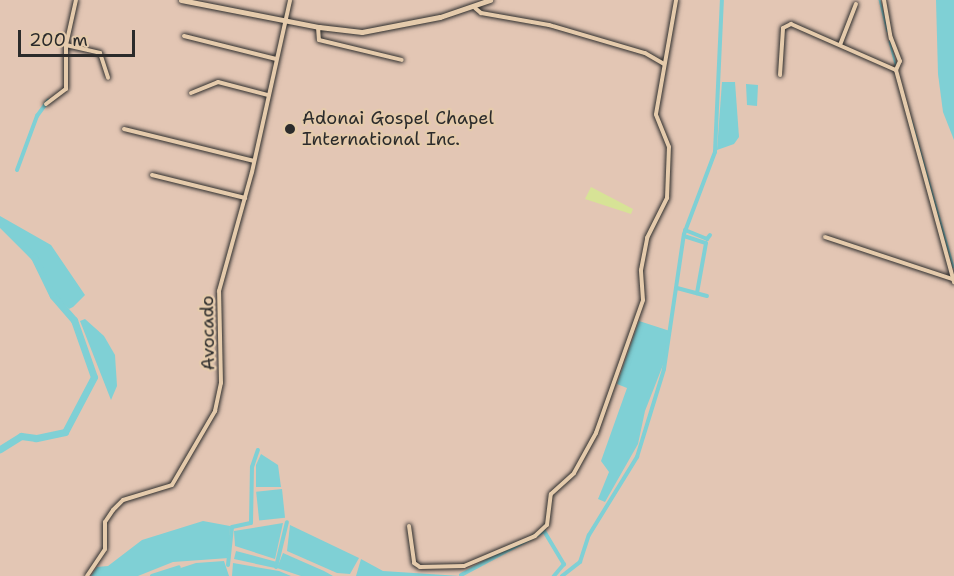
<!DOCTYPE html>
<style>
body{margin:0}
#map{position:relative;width:954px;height:576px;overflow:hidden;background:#e3c6b4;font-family:"Shantell Sans",sans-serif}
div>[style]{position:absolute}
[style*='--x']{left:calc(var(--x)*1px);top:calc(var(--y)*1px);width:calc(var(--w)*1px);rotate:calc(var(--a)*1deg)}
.green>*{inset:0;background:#d7e396}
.water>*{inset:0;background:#7fd0d5;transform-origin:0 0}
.stream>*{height:1.5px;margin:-0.75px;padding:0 0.75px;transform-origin:0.75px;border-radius:0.75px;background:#7fd0d5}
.canal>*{height:4px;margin:-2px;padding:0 2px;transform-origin:2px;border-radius:2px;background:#7fd0d5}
.river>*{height:7px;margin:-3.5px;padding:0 3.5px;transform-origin:3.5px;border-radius:3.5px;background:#7fd0d5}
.roads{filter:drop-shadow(0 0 2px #2b2b2b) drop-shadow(0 0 2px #2b2b2b)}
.street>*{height:4px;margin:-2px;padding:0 2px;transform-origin:2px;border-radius:2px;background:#e5cbac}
.secondary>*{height:5px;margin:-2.5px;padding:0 2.5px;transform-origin:2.5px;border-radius:2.5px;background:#e5cbac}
.dots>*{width:16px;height:16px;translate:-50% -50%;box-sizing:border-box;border:3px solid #e5cbac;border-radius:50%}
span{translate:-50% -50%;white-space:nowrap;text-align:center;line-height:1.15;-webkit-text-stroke:4.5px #e5cbac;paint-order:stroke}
.poi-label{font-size:18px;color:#2b2b2b}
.left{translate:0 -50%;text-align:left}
.street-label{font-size:18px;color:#2b2b2b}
.scale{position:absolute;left:18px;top:30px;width:117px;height:27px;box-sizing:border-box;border:3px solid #2b2b2b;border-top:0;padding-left:8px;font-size:18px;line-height:21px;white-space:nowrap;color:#2b2b2b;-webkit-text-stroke:4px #e5cbac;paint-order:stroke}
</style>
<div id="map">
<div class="green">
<div style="clip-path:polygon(591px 187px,633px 209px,631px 214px,585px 199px)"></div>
</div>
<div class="water">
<div style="clip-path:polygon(936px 0,954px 0,954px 140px,943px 112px,938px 74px)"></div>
<div style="clip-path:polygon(722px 82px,735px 82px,739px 137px,734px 144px,717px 150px)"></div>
<div style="clip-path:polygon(746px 84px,758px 85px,757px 106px,747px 105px)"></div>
<div style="clip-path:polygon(0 216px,51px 245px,85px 295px,73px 307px,69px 309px,51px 292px,36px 255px,0 221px)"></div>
<div style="clip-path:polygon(85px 319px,104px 336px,115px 355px,117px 386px,111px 400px,80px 321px)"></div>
<div style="clip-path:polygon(639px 321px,670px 331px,663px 365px,645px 411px,638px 444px,605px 502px,598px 499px,609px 472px,601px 461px,627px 388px,617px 384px)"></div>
<div style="clip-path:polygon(261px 454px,278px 465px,281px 487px,256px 487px,256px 465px)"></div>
<div style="left:282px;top:489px;width:29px;height:26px;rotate:84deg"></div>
<div style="clip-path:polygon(203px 521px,230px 526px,229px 558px,173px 562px,138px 576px,91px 576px,97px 567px,108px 566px,142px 540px)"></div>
<div style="clip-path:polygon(283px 523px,275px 559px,235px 546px,234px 531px)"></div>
<div style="clip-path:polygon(290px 525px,359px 558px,350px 574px,337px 573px,287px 551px)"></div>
<div style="clip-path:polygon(236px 551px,277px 562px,275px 568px,234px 559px)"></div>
<div style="clip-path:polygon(283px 553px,324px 571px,333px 576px,301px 576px,277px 568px)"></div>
<div style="clip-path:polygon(361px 559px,383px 571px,460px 576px,356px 576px)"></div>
<div style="clip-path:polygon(224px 561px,229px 576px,156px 576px,196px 563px)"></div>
<div style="clip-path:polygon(233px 563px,279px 571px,291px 576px,232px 576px)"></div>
</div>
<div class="stream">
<div style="--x:880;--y:0;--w:32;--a:76"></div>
<div style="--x:890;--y:42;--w:24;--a:75"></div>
<div style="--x:912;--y:121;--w:152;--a:74"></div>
</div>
<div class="canal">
<div style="--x:17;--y:170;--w:58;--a:-69.7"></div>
<div style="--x:37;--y:116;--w:19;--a:-54"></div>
<div style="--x:685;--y:230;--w:24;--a:22"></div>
<div style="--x:707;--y:239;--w:5;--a:-53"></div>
<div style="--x:684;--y:236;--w:23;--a:18"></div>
<div style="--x:706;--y:243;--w:51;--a:100.2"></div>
<div style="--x:677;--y:288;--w:31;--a:15"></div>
<div style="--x:228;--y:565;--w:38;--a:-84"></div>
<div style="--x:232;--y:527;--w:19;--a:-12"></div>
<div style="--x:251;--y:523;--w:56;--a:-89"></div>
<div style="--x:252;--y:467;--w:18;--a:-71"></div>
<div style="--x:276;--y:567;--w:46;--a:-76.3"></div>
<div style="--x:461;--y:575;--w:94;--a:-27.9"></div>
<div style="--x:544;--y:531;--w:39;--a:59"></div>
<div style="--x:564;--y:564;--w:16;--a:130"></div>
<div style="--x:152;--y:576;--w:28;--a:-18"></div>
<div style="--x:562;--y:576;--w:23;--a:-38"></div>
<div style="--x:580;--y:562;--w:28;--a:-72"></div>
<div style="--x:589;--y:535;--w:92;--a:-58.4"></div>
<div style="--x:637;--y:457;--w:92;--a:-72.9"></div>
<div style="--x:664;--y:369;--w:136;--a:-81.6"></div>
<div style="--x:684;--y:234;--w:88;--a:-69.3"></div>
<div style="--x:715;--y:152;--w:152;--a:-87.4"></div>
</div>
<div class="river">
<div style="--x:0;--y:223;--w:48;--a:45"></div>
<div style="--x:34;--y:257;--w:43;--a:64"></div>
<div style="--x:53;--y:296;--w:32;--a:49"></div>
<div style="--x:74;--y:320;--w:60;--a:70.7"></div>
<div style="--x:94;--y:377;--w:62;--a:117.8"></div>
<div style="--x:65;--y:432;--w:30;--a:168"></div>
<div style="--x:36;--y:438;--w:15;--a:-172"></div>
<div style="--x:21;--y:436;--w:25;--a:148"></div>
</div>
<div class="roads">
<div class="street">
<div style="--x:884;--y:0;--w:39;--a:80"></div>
<div style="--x:891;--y:38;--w:25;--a:69"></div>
<div style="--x:900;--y:61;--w:10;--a:114"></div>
<div style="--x:896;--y:70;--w:220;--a:74.7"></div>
<div style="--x:475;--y:8;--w:8;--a:40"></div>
<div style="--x:481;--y:13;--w:69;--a:10"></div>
<div style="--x:549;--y:25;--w:100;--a:16.3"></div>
<div style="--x:645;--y:53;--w:22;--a:30"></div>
<div style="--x:318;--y:27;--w:13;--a:86"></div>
<div style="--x:319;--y:40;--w:85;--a:13.5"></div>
<div style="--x:184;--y:36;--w:95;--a:14"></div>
<div style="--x:66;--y:45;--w:35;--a:13"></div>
<div style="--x:100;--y:53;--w:26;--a:72"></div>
<div style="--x:840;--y:45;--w:44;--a:-68.7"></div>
<div style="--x:780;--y:75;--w:47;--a:-86.3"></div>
<div style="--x:783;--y:28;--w:9;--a:-27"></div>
<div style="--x:791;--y:24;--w:115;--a:23.7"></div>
<div style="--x:191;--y:93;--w:29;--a:-22"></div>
<div style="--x:218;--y:82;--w:52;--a:14.6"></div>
<div style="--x:46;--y:104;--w:25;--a:-37"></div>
<div style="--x:66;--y:89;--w:44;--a:-90"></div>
<div style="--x:66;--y:45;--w:46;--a:-77.5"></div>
<div style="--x:124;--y:129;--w:134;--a:13.8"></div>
<div style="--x:152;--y:175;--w:96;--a:13.9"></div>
<div style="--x:825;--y:237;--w:134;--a:18.3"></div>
<div style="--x:409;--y:526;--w:37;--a:82"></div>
<div style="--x:414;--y:563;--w:7;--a:34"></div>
<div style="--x:420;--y:567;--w:44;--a:-1.3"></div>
<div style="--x:464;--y:566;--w:77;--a:-22.9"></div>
<div style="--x:535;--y:536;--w:16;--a:-43"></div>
<div style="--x:547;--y:525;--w:31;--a:-83"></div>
<div style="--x:551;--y:494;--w:31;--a:-42"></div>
<div style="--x:574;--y:473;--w:46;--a:-61.2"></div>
<div style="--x:596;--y:433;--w:141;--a:-70.5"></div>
<div style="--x:643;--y:300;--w:30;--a:-94"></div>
<div style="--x:641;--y:270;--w:33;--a:-79"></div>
<div style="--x:647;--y:238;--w:45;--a:-63.4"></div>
<div style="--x:667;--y:198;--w:51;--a:-87.8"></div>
<div style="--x:669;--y:147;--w:35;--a:-112"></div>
<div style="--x:656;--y:114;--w:116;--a:-80"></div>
<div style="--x:87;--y:576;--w:32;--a:-56"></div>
<div style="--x:105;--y:549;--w:27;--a:-90"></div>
<div style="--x:105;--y:522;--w:14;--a:-56"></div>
<div style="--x:113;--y:510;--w:14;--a:-45"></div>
<div style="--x:123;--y:500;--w:51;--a:-17"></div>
<div style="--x:172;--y:485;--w:86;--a:-59.8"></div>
<div style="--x:215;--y:411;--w:29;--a:-78"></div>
<div style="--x:221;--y:383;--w:92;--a:-91.2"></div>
<div style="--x:219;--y:291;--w:123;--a:-74.5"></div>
<div style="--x:252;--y:172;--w:176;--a:-77.5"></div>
</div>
<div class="secondary">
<div style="--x:181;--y:0;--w:141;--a:11.1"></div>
<div style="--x:319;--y:27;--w:43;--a:6.6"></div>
<div style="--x:362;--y:32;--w:79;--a:-10.9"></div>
<div style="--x:440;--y:17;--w:53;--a:-18.8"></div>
</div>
</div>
<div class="dots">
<div style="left:290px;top:129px;background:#2b2b2b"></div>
</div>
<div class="poi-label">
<span class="left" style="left:302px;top:129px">Adonai Gospel Chapel<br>International Inc.</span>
</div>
<div class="street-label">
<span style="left:208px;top:333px;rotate:-91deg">Avocado</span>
</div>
<div class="scale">200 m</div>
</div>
